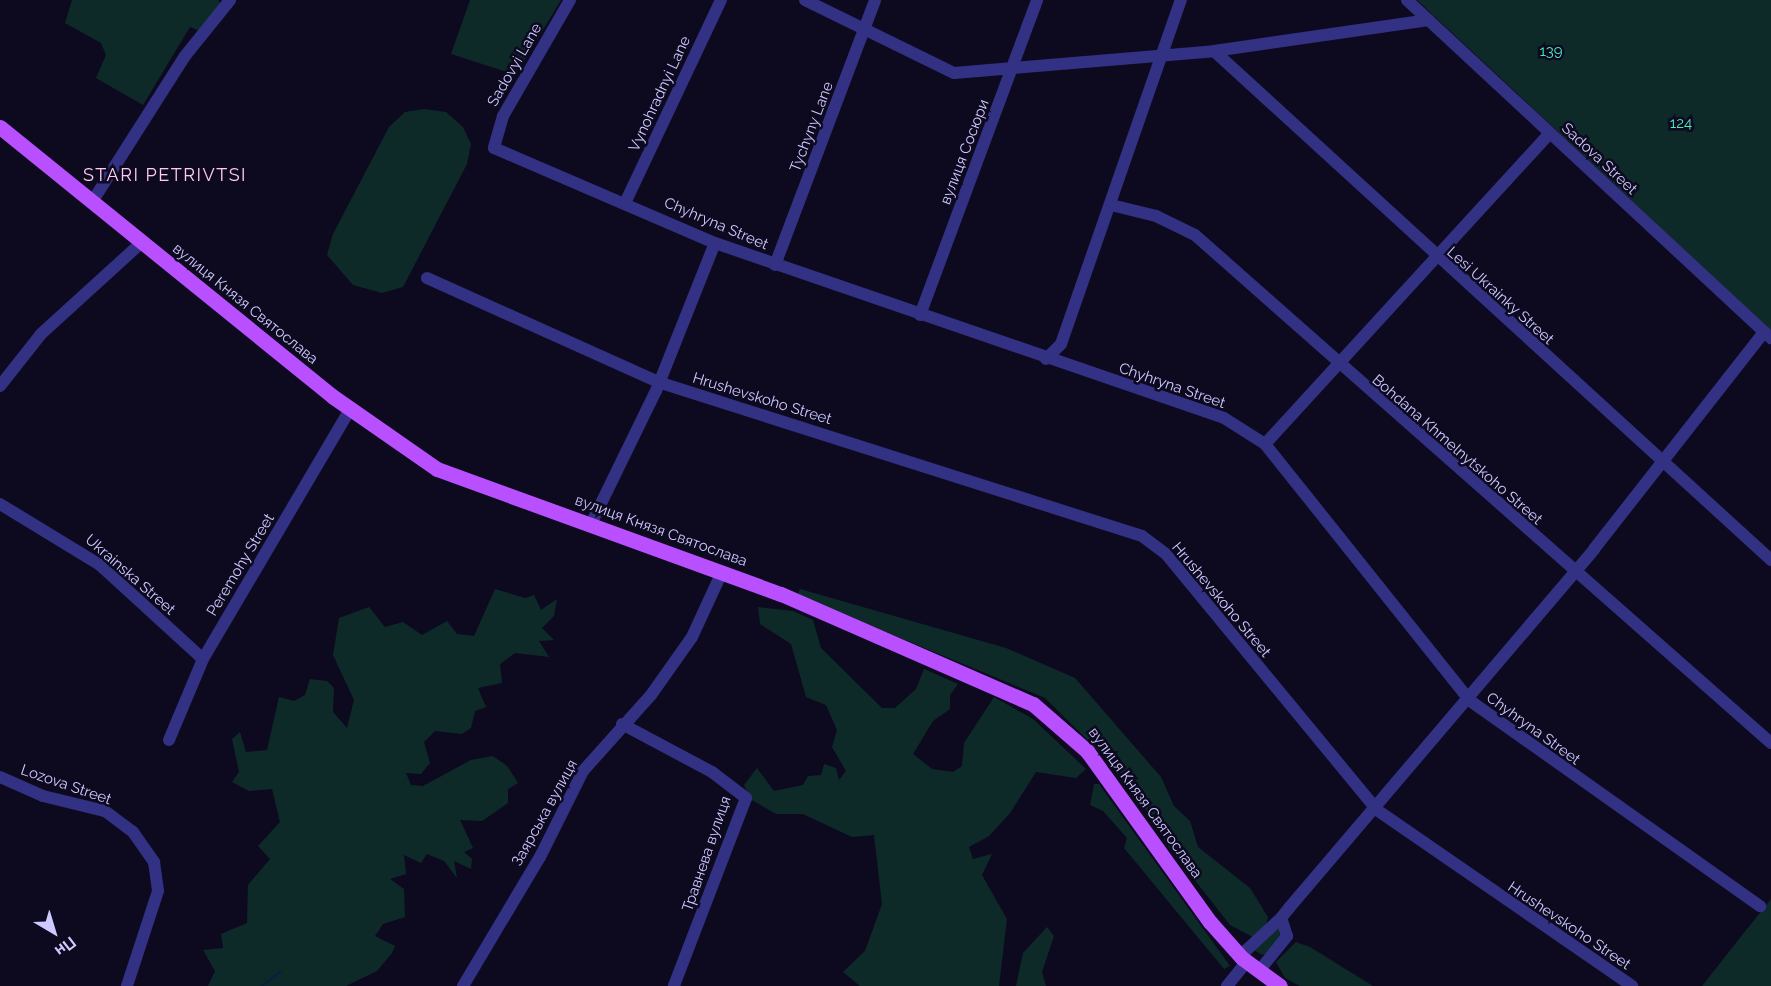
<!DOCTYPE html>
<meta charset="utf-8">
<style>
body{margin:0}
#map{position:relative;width:1771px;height:986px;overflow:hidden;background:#0d0a20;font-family:Raleway,sans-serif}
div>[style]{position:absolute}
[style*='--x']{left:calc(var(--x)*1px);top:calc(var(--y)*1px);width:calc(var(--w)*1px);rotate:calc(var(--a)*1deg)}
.green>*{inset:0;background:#0d2a28}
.stream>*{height:2px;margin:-1px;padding:0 1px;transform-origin:1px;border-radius:1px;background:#071f43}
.minor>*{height:12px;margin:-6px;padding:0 6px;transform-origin:6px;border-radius:6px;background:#323183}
.major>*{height:15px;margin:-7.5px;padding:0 7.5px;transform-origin:7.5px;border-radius:7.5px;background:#b850ff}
span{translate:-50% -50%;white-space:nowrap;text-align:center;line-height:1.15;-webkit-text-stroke:5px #0d0a20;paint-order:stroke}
.park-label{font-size:15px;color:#4be9bc}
.street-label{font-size:15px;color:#cec9ff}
.quarter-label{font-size:18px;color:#ffcbee;letter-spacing:1.5px}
.north{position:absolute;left:24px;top:902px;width:60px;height:60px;-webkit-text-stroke:4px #0d0a20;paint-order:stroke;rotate:142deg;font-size:16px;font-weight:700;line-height:24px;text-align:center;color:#cec9ff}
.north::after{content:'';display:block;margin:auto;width:21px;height:27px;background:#cec9ff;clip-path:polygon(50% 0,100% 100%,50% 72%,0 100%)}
</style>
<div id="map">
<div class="green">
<div style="clip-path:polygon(72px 0,218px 0,221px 4px,200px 31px,190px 27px,143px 105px,96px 78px,106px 55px,101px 43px,65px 23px)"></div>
<div style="clip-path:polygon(470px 0,561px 0,516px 75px,451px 54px)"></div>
<div style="clip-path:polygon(1417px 0,1771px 0,1771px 331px,1553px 127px)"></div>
<div style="clip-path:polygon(424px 109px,446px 112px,463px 127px,471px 144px,467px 164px,403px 287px,382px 293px,353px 285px,327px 255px,333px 234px,389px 127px,405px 112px)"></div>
<div style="clip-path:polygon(495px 589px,525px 598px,534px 595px,541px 610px,557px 599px,554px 616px,542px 628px,554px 640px,539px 641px,549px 657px,515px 653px,500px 664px,502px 683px,478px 688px,486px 707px,475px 711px,471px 728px,462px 734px,435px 731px,424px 742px,430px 763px,421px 774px,406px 773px,411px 785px,423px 786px,471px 760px,493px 756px,507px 766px,518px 783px,508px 789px,508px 803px,482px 821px,460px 820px,473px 848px,464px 852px,472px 859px,471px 869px,454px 861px,457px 878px,444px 861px,427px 854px,421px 863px,404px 855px,406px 874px,390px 879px,404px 889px,405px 917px,383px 924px,375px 936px,395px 946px,392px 953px,377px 971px,346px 986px,208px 986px,215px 971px,203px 950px,223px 948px,221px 934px,247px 923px,248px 885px,270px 859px,258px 846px,280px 822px,272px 789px,249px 791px,232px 782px,239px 772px,232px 739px,240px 732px,246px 752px,267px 750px,279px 697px,294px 701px,305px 695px,310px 679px,327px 681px,334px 688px,333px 712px,347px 728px,354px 700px,333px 655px,339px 618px,369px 607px,385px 627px,403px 622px,422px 635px,447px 621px,457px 634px,474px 636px)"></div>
<div style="clip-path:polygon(800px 589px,1006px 648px,1075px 678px,1161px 777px,1174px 806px,1190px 821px,1198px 847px,1250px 888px,1268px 917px,1266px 925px,1253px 937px,1230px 925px,1168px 846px,1127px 779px,1045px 698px,797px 595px)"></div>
<div style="clip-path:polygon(758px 607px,793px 611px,813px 620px,821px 648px,882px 708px,895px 708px,916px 689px,924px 669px,958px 684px,950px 695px,950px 709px,933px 721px,913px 754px,932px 769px,953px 772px,962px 766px,964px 743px,994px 697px,1033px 719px,1086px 769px,1076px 778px,1036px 772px,1010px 813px,989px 836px,969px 847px,973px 859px,992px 854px,982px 875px,1007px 919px,999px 986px,860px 986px,843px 972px,865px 951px,882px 904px,874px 835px,852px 837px,803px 814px,776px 814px,750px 799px,744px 785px,757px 768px,774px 791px,803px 785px,808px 776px,821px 775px,824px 764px,836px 768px,839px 780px,846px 771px,832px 747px,837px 730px,826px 705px,806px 697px,791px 644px,760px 624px)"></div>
<div style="clip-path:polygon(1094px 784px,1099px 784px,1230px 966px,1224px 969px,1124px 848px,1127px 838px,1103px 811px,1090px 805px)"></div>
<div style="clip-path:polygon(1771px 899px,1771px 986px,1702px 986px,1739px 939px)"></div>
<div style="clip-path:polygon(1278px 925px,1281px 940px,1271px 951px,1262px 955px,1254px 950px)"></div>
<div style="clip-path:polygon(1047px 927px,1054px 936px,1042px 972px,1046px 986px,1016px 986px,1023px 953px)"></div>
<div style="clip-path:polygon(1296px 942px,1310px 947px,1373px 986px,1300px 986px,1285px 978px,1276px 962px)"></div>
</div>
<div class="stream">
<div style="--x:262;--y:986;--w:23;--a:-38"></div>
</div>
<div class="minor">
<div style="--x:570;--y:0;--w:134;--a:120"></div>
<div style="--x:503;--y:116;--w:33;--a:106"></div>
<div style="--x:494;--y:148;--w:241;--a:23.3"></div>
<div style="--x:715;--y:243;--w:538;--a:18.97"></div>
<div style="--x:1224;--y:418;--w:49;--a:32.4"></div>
<div style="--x:1265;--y:444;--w:327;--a:51.4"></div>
<div style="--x:1469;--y:700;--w:357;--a:35.3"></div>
<div style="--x:805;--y:0;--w:166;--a:26.1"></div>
<div style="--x:954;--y:73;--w:261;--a:-4.8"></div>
<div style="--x:1214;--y:51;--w:217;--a:-8.2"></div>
<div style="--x:1407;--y:0;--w:497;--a:42.9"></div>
<div style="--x:1214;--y:51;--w:755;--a:42.42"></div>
<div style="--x:626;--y:201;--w:222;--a:-64.7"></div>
<div style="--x:92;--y:202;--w:173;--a:-57.5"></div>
<div style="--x:185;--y:56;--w:72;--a:-51.2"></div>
<div style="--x:1111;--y:205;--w:46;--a:13.7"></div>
<div style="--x:1156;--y:216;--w:43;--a:26"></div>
<div style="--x:1195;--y:235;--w:768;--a:41.41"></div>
<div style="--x:775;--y:265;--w:283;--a:-69.3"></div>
<div style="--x:427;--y:278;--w:253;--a:24.2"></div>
<div style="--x:658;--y:382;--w:508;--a:17.65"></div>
<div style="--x:1142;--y:536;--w:30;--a:37"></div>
<div style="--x:1166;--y:554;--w:332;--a:50.5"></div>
<div style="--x:1377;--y:810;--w:310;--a:34.6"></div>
<div style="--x:920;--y:315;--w:336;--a:-69.6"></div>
<div style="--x:1046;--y:359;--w:21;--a:-45"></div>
<div style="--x:1061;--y:344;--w:364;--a:-70.8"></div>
<div style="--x:0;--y:386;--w:66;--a:-51.7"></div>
<div style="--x:41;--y:334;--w:135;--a:-42.3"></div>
<div style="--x:1265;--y:444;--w:420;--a:-47.5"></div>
<div style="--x:0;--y:504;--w:117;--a:31.4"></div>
<div style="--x:100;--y:565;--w:139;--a:42.4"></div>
<div style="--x:591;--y:524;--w:148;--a:-64"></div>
<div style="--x:656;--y:391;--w:159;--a:-68.3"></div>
<div style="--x:622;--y:724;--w:102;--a:28.1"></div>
<div style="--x:712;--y:772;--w:43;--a:37.4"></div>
<div style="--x:746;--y:798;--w:201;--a:111"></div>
<div style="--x:169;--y:740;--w:88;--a:-67.2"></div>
<div style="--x:203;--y:659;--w:290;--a:-59.5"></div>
<div style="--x:0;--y:777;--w:47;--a:23.8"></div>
<div style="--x:43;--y:796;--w:64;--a:13.6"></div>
<div style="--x:105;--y:811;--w:35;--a:37"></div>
<div style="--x:133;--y:832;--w:37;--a:55"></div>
<div style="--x:154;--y:862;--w:29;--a:82"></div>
<div style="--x:158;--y:891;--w:100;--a:108.1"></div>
<div style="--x:1240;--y:956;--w:56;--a:-42.8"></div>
<div style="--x:1259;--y:971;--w:45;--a:-51.3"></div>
<div style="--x:1287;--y:936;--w:19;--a:-108"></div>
<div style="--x:1281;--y:918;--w:13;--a:-51"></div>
<div style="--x:1289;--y:908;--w:471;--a:-49.6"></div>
<div style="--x:1594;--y:549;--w:276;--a:-51.9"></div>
<div style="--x:463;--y:986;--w:150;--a:-59.2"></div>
<div style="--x:540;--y:857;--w:96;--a:-63.4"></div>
<div style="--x:583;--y:771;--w:102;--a:-48.2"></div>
<div style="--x:651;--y:695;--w:71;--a:-54.7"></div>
<div style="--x:692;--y:637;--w:72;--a:-65.2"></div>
<div style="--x:1227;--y:986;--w:32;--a:-51"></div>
</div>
<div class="major">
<div style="--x:0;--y:127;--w:427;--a:39"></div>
<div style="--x:332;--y:396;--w:128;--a:34.8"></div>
<div style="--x:437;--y:469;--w:366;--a:20"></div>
<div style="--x:781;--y:594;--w:275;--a:23.6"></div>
<div style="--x:1033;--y:704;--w:72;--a:41"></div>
<div style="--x:1087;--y:751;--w:211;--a:54.3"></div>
<div style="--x:1210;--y:922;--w:48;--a:48.4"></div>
<div style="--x:1242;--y:958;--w:47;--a:36.4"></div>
</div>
<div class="park-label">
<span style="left:1551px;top:52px">139</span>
<span style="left:1681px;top:124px">124</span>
</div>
<div class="street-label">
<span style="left:515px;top:65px;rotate:-60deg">Sadovyi Lane</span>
<span style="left:660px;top:94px;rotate:-65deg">Vynohradnyi Lane</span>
<span style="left:812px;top:127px;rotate:-69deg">Tychyny Lane</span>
<span style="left:965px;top:152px;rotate:-69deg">вулиця Сосюри</span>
<span style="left:1599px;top:159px;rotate:43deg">Sadova Street</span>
<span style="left:716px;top:224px;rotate:23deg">Chyhryna Street</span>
<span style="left:1500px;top:296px;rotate:42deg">Lesi Ukrainky Street</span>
<span style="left:245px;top:304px;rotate:39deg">вулиця Князя Святослава</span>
<span style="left:1172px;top:386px;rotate:19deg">Chyhryna Street</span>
<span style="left:762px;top:399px;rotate:17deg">Hrushevskoho Street</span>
<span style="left:1457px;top:450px;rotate:41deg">Bohdana Khmelnytskoho Street</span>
<span style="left:661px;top:531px;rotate:20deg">вулиця Князя Святослава</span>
<span style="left:241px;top:565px;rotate:-59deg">Peremohy Street</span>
<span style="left:130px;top:575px;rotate:41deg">Ukrainska Street</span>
<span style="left:1221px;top:600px;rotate:50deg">Hrushevskoho Street</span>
<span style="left:1533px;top:729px;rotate:36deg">Chyhryna Street</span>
<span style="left:66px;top:785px;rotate:19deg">Lozova Street</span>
<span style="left:1145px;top:803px;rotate:54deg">вулиця Князя Святослава</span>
<span style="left:545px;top:813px;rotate:-61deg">Заярська вулиця</span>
<span style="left:707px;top:854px;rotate:-71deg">Травнева вулиця</span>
<span style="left:1569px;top:926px;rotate:34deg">Hrushevskoho Street</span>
</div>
<div class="quarter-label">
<span style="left:165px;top:175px">STARI PETRIVTSI</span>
</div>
<div class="north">Пн</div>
</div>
